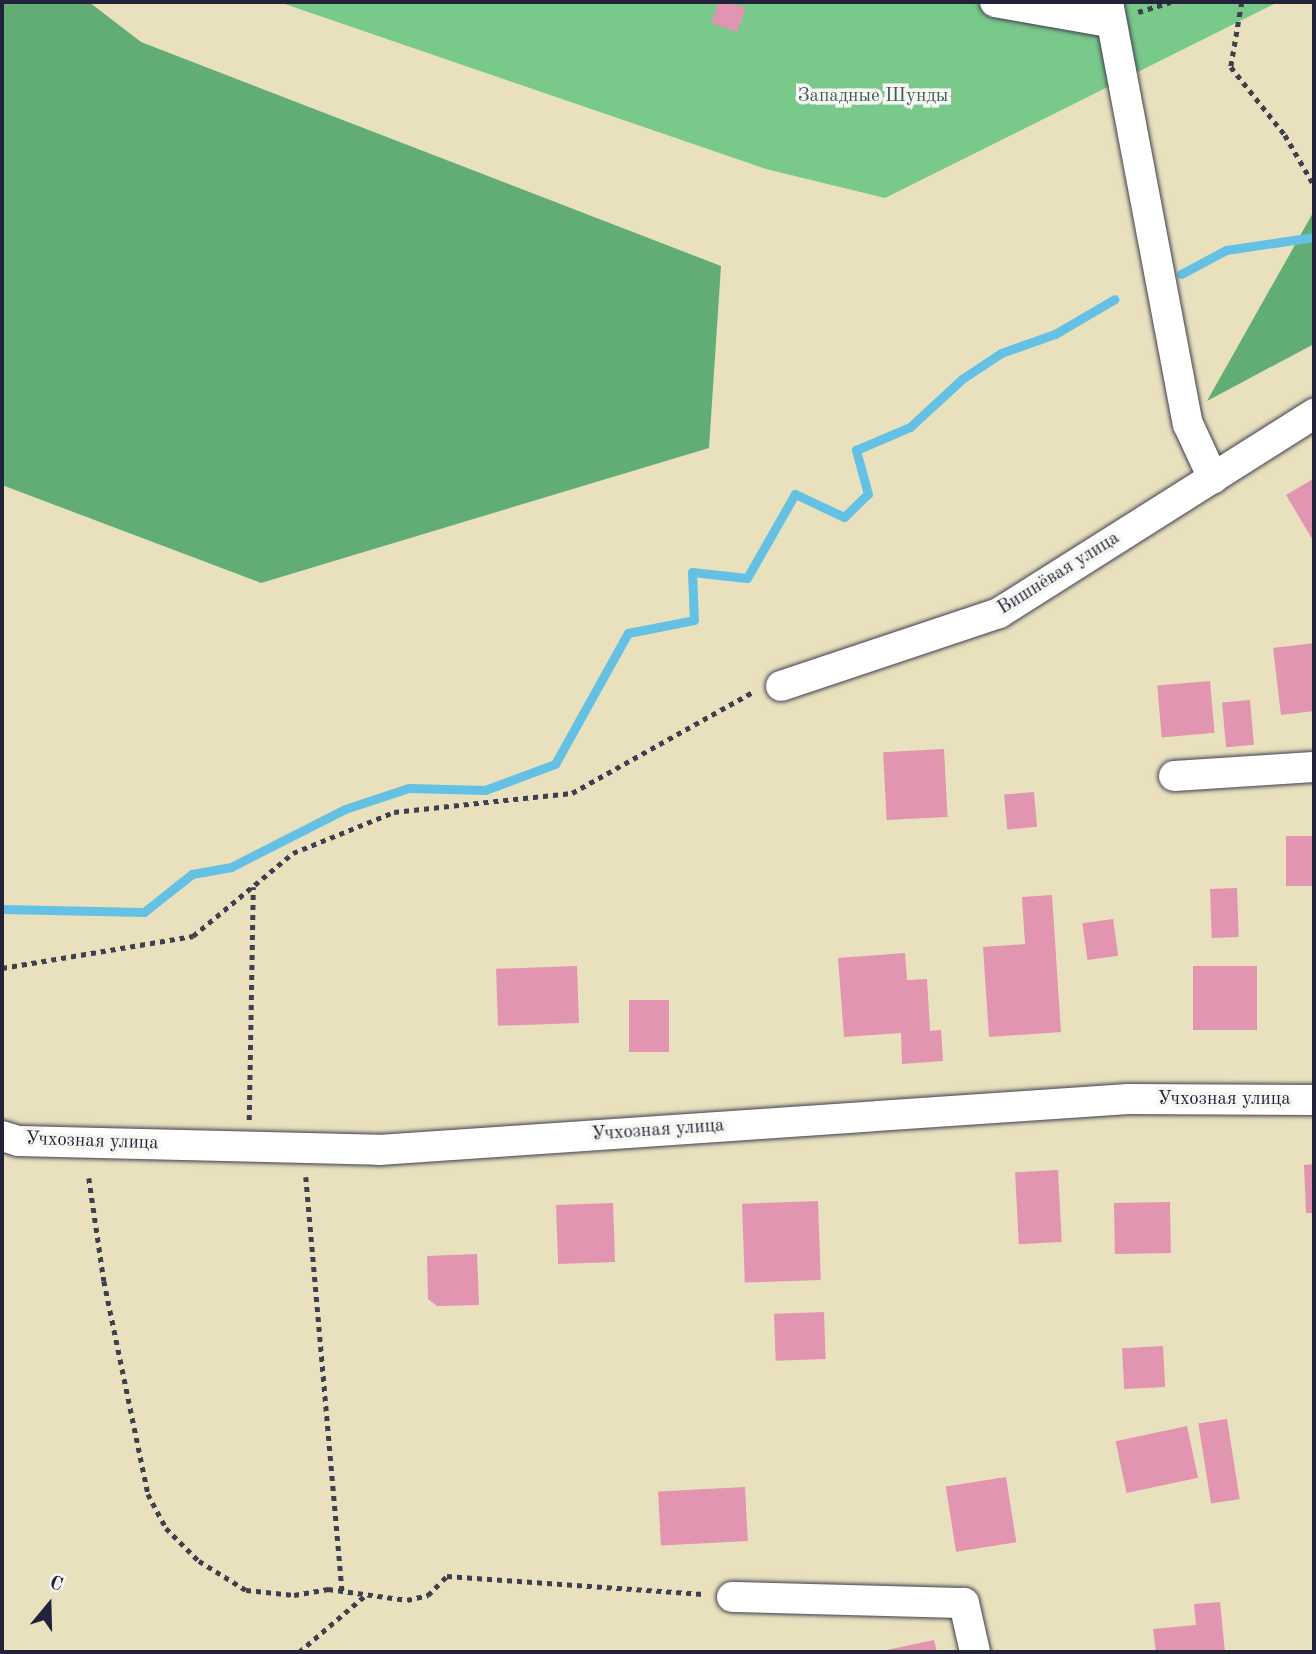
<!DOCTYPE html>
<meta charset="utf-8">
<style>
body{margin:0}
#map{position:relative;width:1316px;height:1654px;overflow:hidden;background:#e9e1be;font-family:"Old Standard TT",serif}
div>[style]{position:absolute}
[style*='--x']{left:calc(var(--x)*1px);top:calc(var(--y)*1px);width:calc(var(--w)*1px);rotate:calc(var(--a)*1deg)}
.green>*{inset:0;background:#78c98a}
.forest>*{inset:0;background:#62ad76}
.stream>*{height:9px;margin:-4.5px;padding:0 4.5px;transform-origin:4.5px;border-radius:4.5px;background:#65c1e3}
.building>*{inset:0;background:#e195b1;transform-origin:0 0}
.path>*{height:4.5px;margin-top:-2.25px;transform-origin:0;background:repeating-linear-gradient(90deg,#403f4f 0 5px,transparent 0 10px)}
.roads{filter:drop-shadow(0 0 2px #403f4f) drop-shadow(0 0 2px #403f4f)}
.minor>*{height:30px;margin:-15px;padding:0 15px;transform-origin:15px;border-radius:15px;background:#fff}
span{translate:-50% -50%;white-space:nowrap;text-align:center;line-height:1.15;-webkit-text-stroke:7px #f6f6f2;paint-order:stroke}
.park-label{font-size:19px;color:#405c57}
.street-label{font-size:19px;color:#22223b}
.frame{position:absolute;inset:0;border:4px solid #22223b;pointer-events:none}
.north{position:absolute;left:14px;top:1570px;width:70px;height:70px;-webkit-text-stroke:5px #f6f6f2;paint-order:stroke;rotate:19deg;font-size:19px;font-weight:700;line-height:28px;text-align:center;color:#22223b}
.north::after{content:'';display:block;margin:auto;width:24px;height:32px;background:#22223b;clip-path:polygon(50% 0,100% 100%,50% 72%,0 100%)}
</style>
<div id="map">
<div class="green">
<div style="clip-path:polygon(279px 2px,1278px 2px,885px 198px,766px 169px)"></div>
</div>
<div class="forest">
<div style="clip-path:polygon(2px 2px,89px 2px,141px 42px,721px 266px,709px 448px,261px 583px,2px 485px)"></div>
<div style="clip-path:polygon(1314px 211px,1314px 344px,1207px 401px)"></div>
</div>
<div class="stream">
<div style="--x:1181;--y:274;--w:51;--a:-28.1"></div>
<div style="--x:1226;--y:250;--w:89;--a:-8.4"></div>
<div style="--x:2;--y:909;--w:142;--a:1.2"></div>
<div style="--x:144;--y:912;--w:61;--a:-38.4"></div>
<div style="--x:192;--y:874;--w:40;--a:-10"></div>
<div style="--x:231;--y:867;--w:128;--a:-27"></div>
<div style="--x:345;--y:809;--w:67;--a:-18.2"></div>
<div style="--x:409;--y:788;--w:76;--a:1.5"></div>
<div style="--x:485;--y:790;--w:75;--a:-20.4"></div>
<div style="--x:555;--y:764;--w:150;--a:-60.9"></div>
<div style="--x:628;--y:633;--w:67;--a:-11.1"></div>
<div style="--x:694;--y:620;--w:48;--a:-92.4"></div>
<div style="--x:692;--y:572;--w:55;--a:6.2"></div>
<div style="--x:747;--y:578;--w:97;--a:-60.3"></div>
<div style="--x:795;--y:494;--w:54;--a:25.1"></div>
<div style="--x:844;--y:517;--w:33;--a:-44"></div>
<div style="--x:868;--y:494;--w:46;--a:-105.3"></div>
<div style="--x:856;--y:450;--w:59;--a:-23.1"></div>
<div style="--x:910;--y:427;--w:71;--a:-42.7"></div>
<div style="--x:962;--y:379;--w:47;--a:-33.7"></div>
<div style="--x:1001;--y:353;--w:57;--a:-19.4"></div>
<div style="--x:1055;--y:334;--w:69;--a:-30.3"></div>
</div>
<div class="building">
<div style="clip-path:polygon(719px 2px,746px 7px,737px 32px,711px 23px)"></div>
<div style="clip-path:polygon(1313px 479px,1314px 482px,1314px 542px,1286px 495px)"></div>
<div style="clip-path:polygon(1314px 643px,1314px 711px,1281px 715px,1273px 648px)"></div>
<div style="left:1210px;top:681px;width:52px;height:53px;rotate:85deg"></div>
<div style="left:1250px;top:700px;width:45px;height:28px;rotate:85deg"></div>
<div style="left:944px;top:749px;width:68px;height:61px;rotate:87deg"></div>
<div style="left:1034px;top:792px;width:35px;height:30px;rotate:85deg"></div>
<div style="left:1314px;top:836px;width:50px;height:28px;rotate:90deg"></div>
<div style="left:1237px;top:888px;width:49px;height:27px;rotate:88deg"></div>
<div style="clip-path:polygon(1052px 895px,1061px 1032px,989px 1037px,983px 947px,1025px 944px,1022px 897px)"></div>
<div style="left:1113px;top:919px;width:37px;height:31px;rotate:82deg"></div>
<div style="clip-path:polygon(905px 953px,907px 980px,927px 979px,930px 1031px,941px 1030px,943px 1061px,902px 1064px,901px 1033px,844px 1037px,838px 958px)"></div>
<div style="left:577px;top:966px;width:57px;height:81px;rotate:88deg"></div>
<div style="left:1193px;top:966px;width:64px;height:64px"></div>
<div style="left:629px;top:1000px;width:40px;height:52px"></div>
<div style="clip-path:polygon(1314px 1164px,1314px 1213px,1306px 1213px,1304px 1165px)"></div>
<div style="left:1058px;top:1170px;width:72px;height:43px;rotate:87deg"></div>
<div style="left:818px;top:1201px;width:79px;height:76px;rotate:88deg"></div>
<div style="left:1170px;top:1202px;width:51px;height:56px;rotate:89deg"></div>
<div style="left:613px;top:1203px;width:59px;height:57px;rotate:88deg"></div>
<div style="clip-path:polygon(477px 1254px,479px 1305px,437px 1306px,428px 1299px,427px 1256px)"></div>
<div style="left:824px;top:1312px;width:47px;height:50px;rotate:88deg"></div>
<div style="left:1163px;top:1346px;width:41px;height:41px;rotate:87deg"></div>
<div style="left:1227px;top:1419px;width:81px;height:29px;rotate:81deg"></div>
<div style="left:1187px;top:1426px;width:53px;height:73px;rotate:78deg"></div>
<div style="left:1006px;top:1477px;width:66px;height:61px;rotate:81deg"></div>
<div style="left:745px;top:1487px;width:54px;height:87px;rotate:87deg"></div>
<div style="clip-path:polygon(1220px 1602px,1225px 1652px,1156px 1652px,1153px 1629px,1196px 1625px,1194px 1604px)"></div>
<div style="clip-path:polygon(934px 1640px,937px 1652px,882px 1652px,882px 1651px)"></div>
</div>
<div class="path">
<div style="--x:1242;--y:2;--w:66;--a:99.6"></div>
<div style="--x:1231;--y:67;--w:87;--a:51.5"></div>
<div style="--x:1285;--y:135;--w:58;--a:59.9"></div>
<div style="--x:1138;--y:12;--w:34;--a:-17"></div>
<div style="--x:2;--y:968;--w:194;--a:-9.5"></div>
<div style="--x:193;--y:936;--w:130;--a:-39.7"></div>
<div style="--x:293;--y:853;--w:109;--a:-22.1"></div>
<div style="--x:394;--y:812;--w:179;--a:-6.1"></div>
<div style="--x:572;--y:793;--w:207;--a:-29.2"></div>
<div style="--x:249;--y:1120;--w:233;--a:-89"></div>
<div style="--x:306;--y:1177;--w:416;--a:85"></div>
<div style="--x:89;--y:1178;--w:104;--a:81.7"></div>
<div style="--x:104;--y:1281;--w:217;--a:78.3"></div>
<div style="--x:148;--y:1494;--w:38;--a:62"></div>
<div style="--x:166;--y:1528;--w:47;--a:45"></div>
<div style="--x:199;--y:1561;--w:55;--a:31.7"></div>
<div style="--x:246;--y:1590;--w:48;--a:5.9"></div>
<div style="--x:294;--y:1595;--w:35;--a:-10"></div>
<div style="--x:328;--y:1589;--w:80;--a:7.9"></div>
<div style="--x:407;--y:1600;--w:22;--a:-13"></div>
<div style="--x:428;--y:1595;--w:27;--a:-45"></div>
<div style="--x:447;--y:1576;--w:257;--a:4"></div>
<div style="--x:299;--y:1652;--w:89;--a:-40.5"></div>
</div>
<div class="roads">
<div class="minor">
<div style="--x:995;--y:2;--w:116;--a:10"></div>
<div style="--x:1108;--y:2;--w:430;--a:79.3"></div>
<div style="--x:1188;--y:424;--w:60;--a:65.2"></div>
<div style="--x:781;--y:686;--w:230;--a:-18.5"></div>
<div style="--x:999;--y:613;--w:373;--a:-32.3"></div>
<div style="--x:1174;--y:776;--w:140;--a:-3.7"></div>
<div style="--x:2;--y:1136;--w:17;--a:17"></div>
<div style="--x:18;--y:1141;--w:361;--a:1.4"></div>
<div style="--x:379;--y:1150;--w:751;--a:-3.9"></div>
<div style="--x:1128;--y:1099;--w:186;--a:0.3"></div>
<div style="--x:732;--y:1597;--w:232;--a:1.5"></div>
<div style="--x:964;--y:1603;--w:50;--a:77.3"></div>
</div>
</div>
<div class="park-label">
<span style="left:873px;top:97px">Западные Шунды</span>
</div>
<div class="street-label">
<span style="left:1059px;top:574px;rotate:-32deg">Вишнёвая улица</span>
<span style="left:1224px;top:1100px">Учхозная улица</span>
<span style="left:658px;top:1131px;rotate:-4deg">Учхозная улица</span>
<span style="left:92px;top:1142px;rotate:2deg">Учхозная улица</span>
</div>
<div class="frame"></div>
<div class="north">С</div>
</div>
